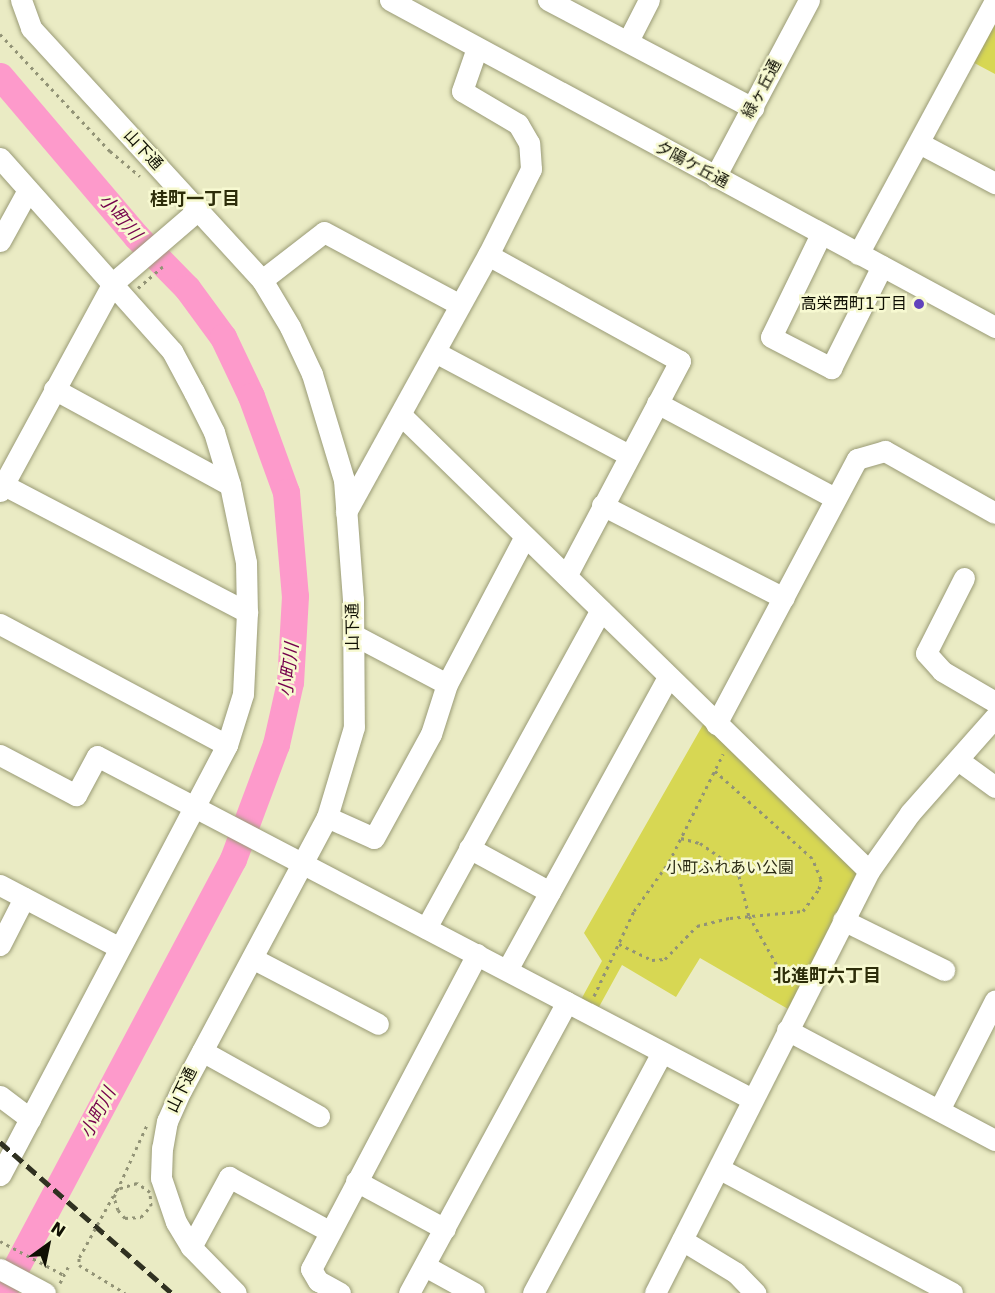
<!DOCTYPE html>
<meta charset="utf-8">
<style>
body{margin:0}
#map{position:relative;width:995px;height:1293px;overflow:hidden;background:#eaebc4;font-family:"DejaVu Sans","Noto Sans JP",sans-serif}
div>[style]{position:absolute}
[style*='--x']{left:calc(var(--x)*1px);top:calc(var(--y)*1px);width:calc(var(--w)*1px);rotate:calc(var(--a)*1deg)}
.green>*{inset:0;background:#d7d753}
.river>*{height:27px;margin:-13.5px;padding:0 13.5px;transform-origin:13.5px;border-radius:13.5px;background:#fd9acb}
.path>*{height:3px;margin-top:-1.5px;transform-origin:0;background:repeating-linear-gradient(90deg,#929376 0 3px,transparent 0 7.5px)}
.roads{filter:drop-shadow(0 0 2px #9a9b76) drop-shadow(0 0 2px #9a9b76)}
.minor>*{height:21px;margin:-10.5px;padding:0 10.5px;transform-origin:10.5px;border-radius:10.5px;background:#fff}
.rail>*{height:4.5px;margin-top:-2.25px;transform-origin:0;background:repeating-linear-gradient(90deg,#303121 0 12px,transparent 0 18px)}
.path-bridge>*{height:3px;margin-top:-1.5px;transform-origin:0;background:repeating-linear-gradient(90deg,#929376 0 3px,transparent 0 7.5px)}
.dots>*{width:16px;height:16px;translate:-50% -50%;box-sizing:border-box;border:3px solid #f7f9d1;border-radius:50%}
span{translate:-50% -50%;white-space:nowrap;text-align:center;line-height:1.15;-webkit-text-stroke:5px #f7f9d1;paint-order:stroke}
.street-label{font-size:16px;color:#0f0f03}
.poi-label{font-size:16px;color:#0f0f03}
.right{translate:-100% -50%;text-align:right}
.park-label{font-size:16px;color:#2b2b14}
.neighbourhood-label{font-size:18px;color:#2d2d0a;font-weight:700}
.water-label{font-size:18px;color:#74004c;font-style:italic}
.north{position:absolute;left:18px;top:1215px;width:60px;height:60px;-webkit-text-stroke:4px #f7f9d1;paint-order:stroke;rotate:33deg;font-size:16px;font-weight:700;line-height:24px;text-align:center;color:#0f0f03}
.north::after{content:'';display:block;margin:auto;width:21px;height:27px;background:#0f0f03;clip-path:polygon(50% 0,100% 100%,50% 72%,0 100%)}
</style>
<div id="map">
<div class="green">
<div style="clip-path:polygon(995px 1px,995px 74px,965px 58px)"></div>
<div style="clip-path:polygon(708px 716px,869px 871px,795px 1013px,700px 958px,676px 997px,622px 965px,594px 1016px,577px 1007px,602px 961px,584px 933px)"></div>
</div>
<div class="river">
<div style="--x:0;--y:76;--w:210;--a:49.6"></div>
<div style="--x:136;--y:236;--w:73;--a:45.6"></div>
<div style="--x:187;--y:288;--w:61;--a:53.7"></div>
<div style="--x:223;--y:337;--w:65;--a:64.6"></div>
<div style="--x:251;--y:396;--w:102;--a:70"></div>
<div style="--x:286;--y:492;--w:104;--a:85.1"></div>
<div style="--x:295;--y:596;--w:86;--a:93.3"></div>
<div style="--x:290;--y:682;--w:64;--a:102.7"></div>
<div style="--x:276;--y:744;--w:123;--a:110.5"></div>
<div style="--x:233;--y:859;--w:492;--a:118"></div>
</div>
<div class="path">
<div style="--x:0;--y:34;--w:161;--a:46.8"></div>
<div style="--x:110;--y:151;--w:39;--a:40"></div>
<div style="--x:138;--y:288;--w:33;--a:-41"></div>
<div style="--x:681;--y:838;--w:20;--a:15"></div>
<div style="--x:700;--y:843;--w:33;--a:35"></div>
<div style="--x:727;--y:862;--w:18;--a:49"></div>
<div style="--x:739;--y:876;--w:41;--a:76"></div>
<div style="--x:749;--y:916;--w:56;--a:60.3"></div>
<div style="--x:619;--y:944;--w:37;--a:26"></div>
<div style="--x:652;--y:960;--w:13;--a:-4"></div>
<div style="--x:665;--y:959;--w:46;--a:-45.9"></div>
<div style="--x:697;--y:926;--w:34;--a:-14"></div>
<div style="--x:730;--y:918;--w:73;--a:-5.5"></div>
<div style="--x:803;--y:911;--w:27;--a:-54"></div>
<div style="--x:819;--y:889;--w:10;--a:-79"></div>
<div style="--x:821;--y:879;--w:23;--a:-113"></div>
<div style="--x:812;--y:858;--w:132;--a:-138.1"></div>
<div style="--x:594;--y:996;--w:94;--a:-64.8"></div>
<div style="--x:634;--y:911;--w:60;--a:-54.5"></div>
<div style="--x:669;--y:862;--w:121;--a:-63.4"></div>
<div style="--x:118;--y:1210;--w:14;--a:-107"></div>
<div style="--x:114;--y:1197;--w:79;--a:-65.4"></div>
<div style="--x:0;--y:1241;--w:72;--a:28"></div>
<div style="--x:60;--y:1283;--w:20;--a:-63"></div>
</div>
<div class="roads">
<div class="minor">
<div style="--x:21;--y:0;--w:30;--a:70"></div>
<div style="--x:31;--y:28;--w:342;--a:47.5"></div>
<div style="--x:262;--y:280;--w:55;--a:59.2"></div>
<div style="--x:290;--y:327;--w:52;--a:64.9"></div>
<div style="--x:312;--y:374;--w:111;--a:73.2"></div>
<div style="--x:344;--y:480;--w:119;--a:85.7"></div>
<div style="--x:353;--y:599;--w:128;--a:89.6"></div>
<div style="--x:354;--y:727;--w:94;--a:106.7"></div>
<div style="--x:327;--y:817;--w:310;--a:118.1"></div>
<div style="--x:181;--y:1090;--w:34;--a:114"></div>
<div style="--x:167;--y:1121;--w:27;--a:100"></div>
<div style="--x:162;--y:1148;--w:30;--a:92"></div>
<div style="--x:161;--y:1178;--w:46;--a:71.2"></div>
<div style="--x:176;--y:1222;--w:29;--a:59"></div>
<div style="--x:191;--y:1247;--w:64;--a:45.6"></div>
<div style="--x:390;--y:0;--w:688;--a:28.39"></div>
<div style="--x:548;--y:0;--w:232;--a:27.8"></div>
<div style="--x:628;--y:41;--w:46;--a:-62.9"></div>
<div style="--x:919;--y:143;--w:86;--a:27.8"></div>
<div style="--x:0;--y:158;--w:259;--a:48.3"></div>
<div style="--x:172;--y:351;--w:47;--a:61.8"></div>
<div style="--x:194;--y:392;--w:45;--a:63.4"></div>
<div style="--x:214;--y:432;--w:55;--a:73.2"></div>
<div style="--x:230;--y:485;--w:79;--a:78.3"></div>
<div style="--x:246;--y:562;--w:50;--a:88.9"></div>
<div style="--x:247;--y:612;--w:82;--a:92.8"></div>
<div style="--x:243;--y:694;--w:53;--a:107.4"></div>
<div style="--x:227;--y:745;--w:486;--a:117.8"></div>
<div style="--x:715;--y:177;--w:200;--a:-62"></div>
<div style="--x:821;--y:234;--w:114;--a:115.9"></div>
<div style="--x:771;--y:337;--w:68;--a:27.3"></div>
<div style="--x:831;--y:368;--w:114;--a:-63.4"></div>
<div style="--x:0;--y:241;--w:58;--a:-61.2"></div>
<div style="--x:858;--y:254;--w:288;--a:-61.6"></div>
<div style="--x:488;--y:255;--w:219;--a:28.9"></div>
<div style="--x:680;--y:361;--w:243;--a:117.9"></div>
<div style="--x:262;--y:280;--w:78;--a:-37.7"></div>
<div style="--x:324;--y:232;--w:154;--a:28.2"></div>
<div style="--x:435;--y:352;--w:220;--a:28"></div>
<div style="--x:54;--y:389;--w:200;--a:28.6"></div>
<div style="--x:657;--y:403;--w:202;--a:28.1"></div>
<div style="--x:401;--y:415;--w:653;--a:44.26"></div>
<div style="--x:0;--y:483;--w:279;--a:27.6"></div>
<div style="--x:0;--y:491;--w:237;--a:-61.5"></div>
<div style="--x:113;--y:283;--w:112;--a:-40.7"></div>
<div style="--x:602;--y:505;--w:204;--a:27.1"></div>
<div style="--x:346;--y:512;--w:294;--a:-61.1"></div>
<div style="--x:488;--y:255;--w:96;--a:-63.4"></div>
<div style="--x:531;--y:169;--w:26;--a:-94"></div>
<div style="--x:529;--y:143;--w:22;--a:-120"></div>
<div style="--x:518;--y:124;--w:65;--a:-149.5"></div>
<div style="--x:462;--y:91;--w:46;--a:-70.8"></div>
<div style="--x:964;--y:578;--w:84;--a:116.9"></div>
<div style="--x:926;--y:653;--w:24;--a:48"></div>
<div style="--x:942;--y:671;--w:61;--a:30.3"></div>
<div style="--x:0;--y:624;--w:257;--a:28.1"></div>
<div style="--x:354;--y:635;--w:105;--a:27.8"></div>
<div style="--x:447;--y:684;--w:165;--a:-62.2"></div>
<div style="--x:716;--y:724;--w:300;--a:-62"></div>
<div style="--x:857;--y:459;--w:29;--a:-16"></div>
<div style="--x:885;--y:451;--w:126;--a:29.4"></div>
<div style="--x:0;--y:755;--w:86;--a:27.8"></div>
<div style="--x:76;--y:795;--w:44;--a:-61.7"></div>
<div style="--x:97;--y:756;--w:739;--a:27.64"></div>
<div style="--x:958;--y:760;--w:46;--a:36.1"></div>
<div style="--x:327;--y:817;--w:51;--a:24.1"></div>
<div style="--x:374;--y:838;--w:119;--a:-61.3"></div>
<div style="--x:431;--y:734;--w:52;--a:-72.3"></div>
<div style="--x:469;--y:848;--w:92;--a:28.5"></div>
<div style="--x:0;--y:885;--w:133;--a:27.7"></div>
<div style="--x:843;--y:920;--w:113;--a:26.3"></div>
<div style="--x:426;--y:928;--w:363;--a:-61.2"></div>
<div style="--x:0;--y:945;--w:53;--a:-62.9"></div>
<div style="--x:252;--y:958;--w:142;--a:27.6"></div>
<div style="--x:507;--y:970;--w:334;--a:-61.2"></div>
<div style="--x:787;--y:1030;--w:235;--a:27.9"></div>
<div style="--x:202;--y:1051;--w:134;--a:29.1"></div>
<div style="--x:0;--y:1096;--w:38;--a:37"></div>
<div style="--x:939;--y:1110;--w:123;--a:-63"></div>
<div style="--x:720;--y:1169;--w:263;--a:28.1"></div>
<div style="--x:356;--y:1181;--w:101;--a:28.3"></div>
<div style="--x:682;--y:1240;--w:63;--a:31.4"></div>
<div style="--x:736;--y:1273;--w:28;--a:46"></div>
<div style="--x:191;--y:1247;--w:80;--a:-61.5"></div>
<div style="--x:229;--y:1177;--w:114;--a:28.4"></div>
<div style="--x:425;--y:1266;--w:56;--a:28.9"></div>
<div style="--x:0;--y:1269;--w:51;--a:28.1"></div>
<div style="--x:340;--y:1293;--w:25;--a:-151"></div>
<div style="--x:318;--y:1281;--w:14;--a:-120"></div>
<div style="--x:311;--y:1269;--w:356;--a:-62.2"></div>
<div style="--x:409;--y:1293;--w:331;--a:-61.5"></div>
<div style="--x:533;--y:1293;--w:273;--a:-61.8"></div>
<div style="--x:655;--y:1293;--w:473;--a:-63.1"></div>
<div style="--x:869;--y:871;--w:71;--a:-54.7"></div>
<div style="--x:910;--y:813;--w:128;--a:-48.5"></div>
</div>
</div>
<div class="rail">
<div style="--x:0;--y:1142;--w:229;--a:41.3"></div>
</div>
<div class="path-bridge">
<div style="--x:118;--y:1210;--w:11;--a:49"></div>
<div style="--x:125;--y:1218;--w:16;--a:-4"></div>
<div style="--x:141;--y:1217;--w:15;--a:-48"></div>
<div style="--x:151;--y:1206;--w:14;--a:-94"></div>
<div style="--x:150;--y:1192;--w:16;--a:-145"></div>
<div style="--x:137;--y:1183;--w:21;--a:163"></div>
<div style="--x:117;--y:1189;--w:79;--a:118.8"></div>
<div style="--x:79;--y:1258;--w:7;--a:90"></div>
<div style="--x:79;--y:1265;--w:54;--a:31.3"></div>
</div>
<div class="dots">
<div style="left:919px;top:304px;background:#6143bc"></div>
</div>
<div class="street-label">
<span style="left:762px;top:89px;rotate:-62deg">緑ヶ丘通</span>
<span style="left:143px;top:150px;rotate:47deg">山下通</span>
<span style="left:692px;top:165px;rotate:28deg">夕陽ケ丘通</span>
<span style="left:353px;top:627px;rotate:-91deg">山下通</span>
<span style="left:182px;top:1090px;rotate:-64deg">山下通</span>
</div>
<div class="poi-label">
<span class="right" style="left:907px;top:304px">高栄西町1丁目</span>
</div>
<div class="park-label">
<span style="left:730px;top:868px">小町ふれあい公園</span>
</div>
<div class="neighbourhood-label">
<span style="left:195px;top:199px">桂町一丁目</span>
<span style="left:827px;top:976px">北進町六丁目</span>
</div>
<div class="water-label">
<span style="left:120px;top:217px;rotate:49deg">小町川</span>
<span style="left:289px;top:670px;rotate:-83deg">小町川</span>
<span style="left:98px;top:1113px;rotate:-62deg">小町川</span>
</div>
<div class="north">N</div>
</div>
